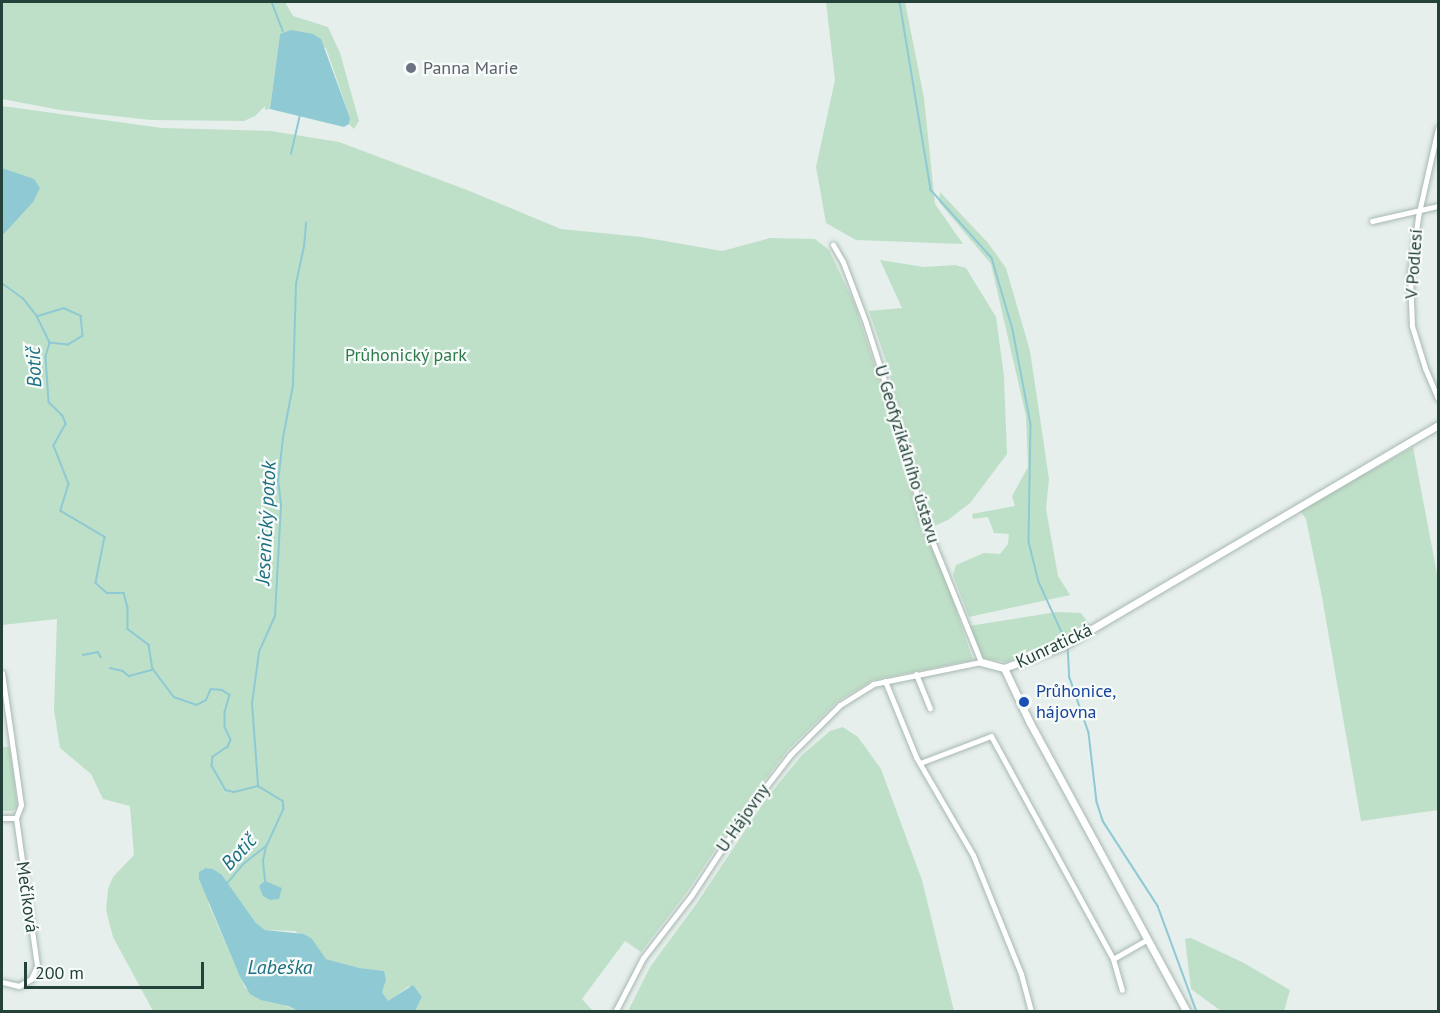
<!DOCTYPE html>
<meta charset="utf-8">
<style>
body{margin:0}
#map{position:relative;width:1440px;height:1013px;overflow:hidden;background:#e6efeb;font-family:"PT Sans",sans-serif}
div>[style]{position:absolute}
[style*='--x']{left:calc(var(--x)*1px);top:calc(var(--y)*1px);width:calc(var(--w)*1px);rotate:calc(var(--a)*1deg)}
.green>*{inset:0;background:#bfe0c8}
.water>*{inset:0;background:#8ec9d4}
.stream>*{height:1.5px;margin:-0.75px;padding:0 0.75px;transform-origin:0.75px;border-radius:0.75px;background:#8ec9d4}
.roads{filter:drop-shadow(0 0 2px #a8b8b2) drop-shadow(0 0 2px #a8b8b2)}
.minor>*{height:5px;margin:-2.5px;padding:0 2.5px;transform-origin:2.5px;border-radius:2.5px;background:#fff}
.tertiary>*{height:7px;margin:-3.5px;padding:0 3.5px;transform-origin:3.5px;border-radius:3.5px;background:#fff}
.dots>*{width:16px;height:16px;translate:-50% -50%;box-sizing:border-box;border:3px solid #f7fbf9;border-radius:50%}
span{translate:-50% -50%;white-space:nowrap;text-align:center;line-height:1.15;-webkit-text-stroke:4.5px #f7fbf9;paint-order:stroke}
.worship-label{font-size:18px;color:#5b616d}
.left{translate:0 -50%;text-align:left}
.street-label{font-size:18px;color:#24423a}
.park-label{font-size:18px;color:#2d7a4b}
.transit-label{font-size:18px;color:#164399}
.water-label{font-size:20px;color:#1c6f80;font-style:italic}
.frame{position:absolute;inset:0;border:3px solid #24423a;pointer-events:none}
.scale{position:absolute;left:24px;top:962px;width:180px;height:27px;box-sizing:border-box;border:3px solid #24423a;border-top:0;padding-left:8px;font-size:18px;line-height:21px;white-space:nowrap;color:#24423a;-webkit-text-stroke:4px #f7fbf9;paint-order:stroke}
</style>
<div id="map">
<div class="green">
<div style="clip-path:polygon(2px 2px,285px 2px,293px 16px,328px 27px,340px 53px,359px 121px,354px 129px,349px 124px,350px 118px,326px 48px,280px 34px,270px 109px,265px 110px,265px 106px,255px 116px,244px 121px,151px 120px,60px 110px,2px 99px)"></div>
<div style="clip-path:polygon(826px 2px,905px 2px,924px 98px,935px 204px,963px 244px,856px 240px,826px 223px,816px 167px,835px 80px)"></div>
<div style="clip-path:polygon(2px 106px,162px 128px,271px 131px,339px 142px,467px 190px,561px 229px,642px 237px,722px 251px,770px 238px,815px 239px,829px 250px,855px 305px,898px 438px,918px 518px,946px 580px,973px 660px,873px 680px,838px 701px,787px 751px,738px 815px,687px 892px,641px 952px,625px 941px,582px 999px,593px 1011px,415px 1011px,422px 997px,409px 986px,388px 1002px,382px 992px,384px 971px,360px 968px,326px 959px,295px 931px,265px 930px,256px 923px,222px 875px,205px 868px,202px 869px,209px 905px,245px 988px,298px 1011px,153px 1011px,113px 937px,106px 910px,108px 889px,113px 877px,134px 855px,130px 806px,103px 799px,91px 774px,60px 748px,54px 710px,57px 619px,2px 625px,2px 236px,32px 202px,16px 174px,2px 168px)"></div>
<div style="clip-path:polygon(940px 192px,988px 243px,1006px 268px,1030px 351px,1049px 479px,1046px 509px,1058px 576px,1070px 595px,969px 617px,953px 575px,956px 565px,984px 553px,1000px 554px,1008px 544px,1009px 534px,994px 533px,988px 517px,973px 519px,972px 514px,1015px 506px,1012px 496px,1028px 467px,1026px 416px,991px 264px,939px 202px)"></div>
<div style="clip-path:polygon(880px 260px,924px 267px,955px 265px,966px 268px,996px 317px,1004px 376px,1007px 454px,970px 503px,948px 520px,932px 527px,885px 358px,869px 311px,902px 308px)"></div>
<div style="clip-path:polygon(1413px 447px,1438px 579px,1438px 810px,1361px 821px,1322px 597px,1306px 519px,1300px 510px)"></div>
<div style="clip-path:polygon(1057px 612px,1081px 613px,1090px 625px,1053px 647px,1006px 662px,981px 658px,969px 626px)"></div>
<div style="clip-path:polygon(843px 727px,858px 737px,881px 769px,922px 880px,954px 1011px,628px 1011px,650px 967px,697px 903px,766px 799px,802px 755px,830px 731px)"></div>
<div style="clip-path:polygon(2px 747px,10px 747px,17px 804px,17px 808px,12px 811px,2px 811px)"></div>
<div style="clip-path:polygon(1191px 938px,1244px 963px,1290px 990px,1284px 1011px,1221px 1011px,1191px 989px,1185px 939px)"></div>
</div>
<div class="water">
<div style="clip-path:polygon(291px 30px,313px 34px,321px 39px,350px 118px,349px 124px,344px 127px,270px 109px,280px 34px)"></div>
<div style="clip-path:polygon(2px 168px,34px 179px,40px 188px,33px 202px,2px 236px)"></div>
<div style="clip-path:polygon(205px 868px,213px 869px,222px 875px,256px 923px,265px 930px,304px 934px,312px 939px,326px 959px,360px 968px,384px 971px,386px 980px,382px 992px,388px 1001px,413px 985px,422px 997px,415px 1011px,298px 1011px,288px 1006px,261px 1000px,250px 994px,240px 977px,199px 879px,199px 872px)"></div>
<div style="clip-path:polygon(265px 881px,282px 888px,279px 899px,270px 900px,263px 896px,259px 886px)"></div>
</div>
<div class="stream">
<div style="--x:272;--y:2;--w:31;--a:69"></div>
<div style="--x:900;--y:2;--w:191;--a:80.6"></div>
<div style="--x:931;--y:190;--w:91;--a:48.1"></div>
<div style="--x:992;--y:258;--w:75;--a:73.7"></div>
<div style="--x:1013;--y:330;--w:96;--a:79.2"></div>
<div style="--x:1031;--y:424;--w:118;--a:91"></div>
<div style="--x:1029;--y:542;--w:41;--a:76"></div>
<div style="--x:1039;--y:582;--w:65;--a:65.4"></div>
<div style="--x:291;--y:154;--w:40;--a:-77"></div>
<div style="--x:2;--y:283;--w:26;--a:36"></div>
<div style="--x:23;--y:298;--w:23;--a:52"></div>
<div style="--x:37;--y:316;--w:30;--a:64"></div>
<div style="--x:50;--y:343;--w:15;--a:106"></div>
<div style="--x:46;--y:357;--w:45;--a:86.2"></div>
<div style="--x:49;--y:402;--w:20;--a:45"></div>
<div style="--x:63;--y:416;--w:9;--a:69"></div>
<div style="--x:66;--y:424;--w:25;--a:119"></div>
<div style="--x:54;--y:446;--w:41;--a:68.5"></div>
<div style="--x:69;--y:484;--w:28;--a:107"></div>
<div style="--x:61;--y:511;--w:51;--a:30.6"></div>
<div style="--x:105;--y:537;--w:47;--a:101.1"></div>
<div style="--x:96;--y:583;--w:15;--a:42"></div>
<div style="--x:107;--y:593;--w:17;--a:0"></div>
<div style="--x:124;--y:593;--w:16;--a:75"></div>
<div style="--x:128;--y:608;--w:21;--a:90"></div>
<div style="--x:128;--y:629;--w:26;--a:37"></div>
<div style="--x:149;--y:645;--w:24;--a:81"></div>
<div style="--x:153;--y:669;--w:35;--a:53"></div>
<div style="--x:174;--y:697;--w:24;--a:19"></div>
<div style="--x:197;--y:705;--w:10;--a:-29"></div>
<div style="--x:206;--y:700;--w:12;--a:-66"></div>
<div style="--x:211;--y:689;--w:11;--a:5"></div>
<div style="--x:222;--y:690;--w:9;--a:32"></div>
<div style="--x:230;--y:695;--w:18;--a:106"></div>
<div style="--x:225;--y:712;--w:15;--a:90"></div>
<div style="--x:225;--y:727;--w:14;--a:65"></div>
<div style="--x:231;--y:740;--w:8;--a:113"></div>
<div style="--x:228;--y:747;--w:18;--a:146"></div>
<div style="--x:213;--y:757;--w:9;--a:96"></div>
<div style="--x:212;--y:766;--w:28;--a:60"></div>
<div style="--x:226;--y:790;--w:8;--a:14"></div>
<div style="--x:234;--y:792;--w:25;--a:-14"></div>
<div style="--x:258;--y:786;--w:29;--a:31"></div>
<div style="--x:283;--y:801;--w:8;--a:83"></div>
<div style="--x:284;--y:809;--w:41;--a:114.7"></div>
<div style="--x:267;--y:846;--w:29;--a:142"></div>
<div style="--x:244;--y:864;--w:26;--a:130"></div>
<div style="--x:38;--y:316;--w:27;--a:-17"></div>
<div style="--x:64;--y:308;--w:19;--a:25"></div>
<div style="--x:81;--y:316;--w:20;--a:84"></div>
<div style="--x:83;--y:336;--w:17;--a:149"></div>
<div style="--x:68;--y:345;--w:18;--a:-174"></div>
<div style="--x:1068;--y:645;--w:33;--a:87"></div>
<div style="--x:1070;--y:678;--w:58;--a:70.9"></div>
<div style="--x:1089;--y:733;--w:69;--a:83.4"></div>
<div style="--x:1097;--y:802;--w:20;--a:72"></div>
<div style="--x:1103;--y:821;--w:101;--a:57.1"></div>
<div style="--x:1158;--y:906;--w:113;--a:69.8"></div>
<div style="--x:83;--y:655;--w:15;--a:-11"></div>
<div style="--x:98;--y:652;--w:6;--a:59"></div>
<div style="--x:110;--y:668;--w:13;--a:13"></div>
<div style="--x:123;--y:671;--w:8;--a:40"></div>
<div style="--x:129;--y:676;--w:23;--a:-15"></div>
<div style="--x:258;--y:785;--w:81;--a:-94.2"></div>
<div style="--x:252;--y:704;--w:52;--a:-82.3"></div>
<div style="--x:259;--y:652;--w:39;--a:-66"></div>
<div style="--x:275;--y:616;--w:111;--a:-86.9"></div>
<div style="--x:281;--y:505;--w:23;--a:-97"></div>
<div style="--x:278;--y:482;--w:44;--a:-83.5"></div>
<div style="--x:283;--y:438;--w:54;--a:-79.3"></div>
<div style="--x:293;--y:385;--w:101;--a:-88.3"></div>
<div style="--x:296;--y:284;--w:38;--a:-78"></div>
<div style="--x:304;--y:247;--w:24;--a:-85"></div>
<div style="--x:265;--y:881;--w:20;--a:-96"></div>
<div style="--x:263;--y:861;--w:14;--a:-78"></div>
</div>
<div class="roads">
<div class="minor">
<div style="--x:1438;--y:128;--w:91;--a:102.7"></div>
<div style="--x:1418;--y:217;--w:60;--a:97.7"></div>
<div style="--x:1410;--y:276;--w:50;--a:87.7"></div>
<div style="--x:1412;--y:326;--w:44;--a:72.8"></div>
<div style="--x:1425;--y:368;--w:33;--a:67"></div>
<div style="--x:1372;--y:221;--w:68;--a:-12.8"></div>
<div style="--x:2;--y:673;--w:133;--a:81.8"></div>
<div style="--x:21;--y:805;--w:14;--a:111"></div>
<div style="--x:16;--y:818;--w:149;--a:81.9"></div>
<div style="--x:37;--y:966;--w:14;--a:115"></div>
<div style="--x:31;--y:979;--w:14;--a:150"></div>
<div style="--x:19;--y:986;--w:17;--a:-167"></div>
<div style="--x:916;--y:674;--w:37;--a:68"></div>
<div style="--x:885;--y:681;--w:82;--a:67.8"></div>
<div style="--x:916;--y:757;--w:113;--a:59.8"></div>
<div style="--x:973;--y:855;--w:128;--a:68"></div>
<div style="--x:1021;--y:974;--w:39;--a:75"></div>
<div style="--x:920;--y:763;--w:76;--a:-20.8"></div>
<div style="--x:991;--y:736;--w:254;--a:61.3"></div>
<div style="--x:1113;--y:959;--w:32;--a:74"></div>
<div style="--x:2;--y:818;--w:14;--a:0"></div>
<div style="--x:1113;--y:959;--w:40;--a:-29.7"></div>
<div style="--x:615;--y:1012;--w:61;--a:-62.6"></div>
<div style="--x:643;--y:958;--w:78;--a:-52.3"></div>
<div style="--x:691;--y:896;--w:97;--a:-56.8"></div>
<div style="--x:744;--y:815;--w:76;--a:-52.5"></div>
<div style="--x:790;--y:755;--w:71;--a:-45"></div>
<div style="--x:840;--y:705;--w:39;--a:-32"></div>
<div style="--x:873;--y:684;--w:110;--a:-11.5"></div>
<div style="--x:981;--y:662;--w:157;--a:-112"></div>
<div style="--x:922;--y:516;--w:86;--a:-104.2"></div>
<div style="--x:901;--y:433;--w:115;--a:-107.7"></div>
<div style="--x:866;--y:323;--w:65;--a:-110.7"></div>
<div style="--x:843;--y:262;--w:20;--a:-120"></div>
</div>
<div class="tertiary">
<div style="--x:981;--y:662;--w:24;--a:15"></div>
<div style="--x:1004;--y:668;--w:63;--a:-20.4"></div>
<div style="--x:1063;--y:646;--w:435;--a:-30.5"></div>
<div style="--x:1004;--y:668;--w:61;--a:64.7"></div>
<div style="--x:1030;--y:723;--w:329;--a:61.5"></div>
</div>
</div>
<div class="dots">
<div style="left:411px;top:68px;background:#6b7280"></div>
<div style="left:1024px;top:702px;background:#1a4fb4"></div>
</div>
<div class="worship-label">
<span class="left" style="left:423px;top:68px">Panna Marie</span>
</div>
<div class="street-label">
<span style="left:1414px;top:264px;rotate:-86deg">V Podlesí</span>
<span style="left:907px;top:454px;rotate:73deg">U Geofyzikálního ústavu</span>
<span style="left:1054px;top:646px;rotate:-25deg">Kunratická</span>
<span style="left:743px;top:818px;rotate:-55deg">U Hájovny</span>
<span style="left:27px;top:897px;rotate:82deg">Mečíková</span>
</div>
<div class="park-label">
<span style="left:406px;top:355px">Průhonický park</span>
</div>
<div class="transit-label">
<span class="left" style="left:1036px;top:702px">Průhonice,<br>hájovna</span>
</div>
<div class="water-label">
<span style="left:34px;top:367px;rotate:-92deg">Botič</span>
<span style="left:266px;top:523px;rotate:-87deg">Jesenický potok</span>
<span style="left:239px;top:852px;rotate:-47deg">Botič</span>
<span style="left:280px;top:967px">Labeška</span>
</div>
<div class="frame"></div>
<div class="scale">200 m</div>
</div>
